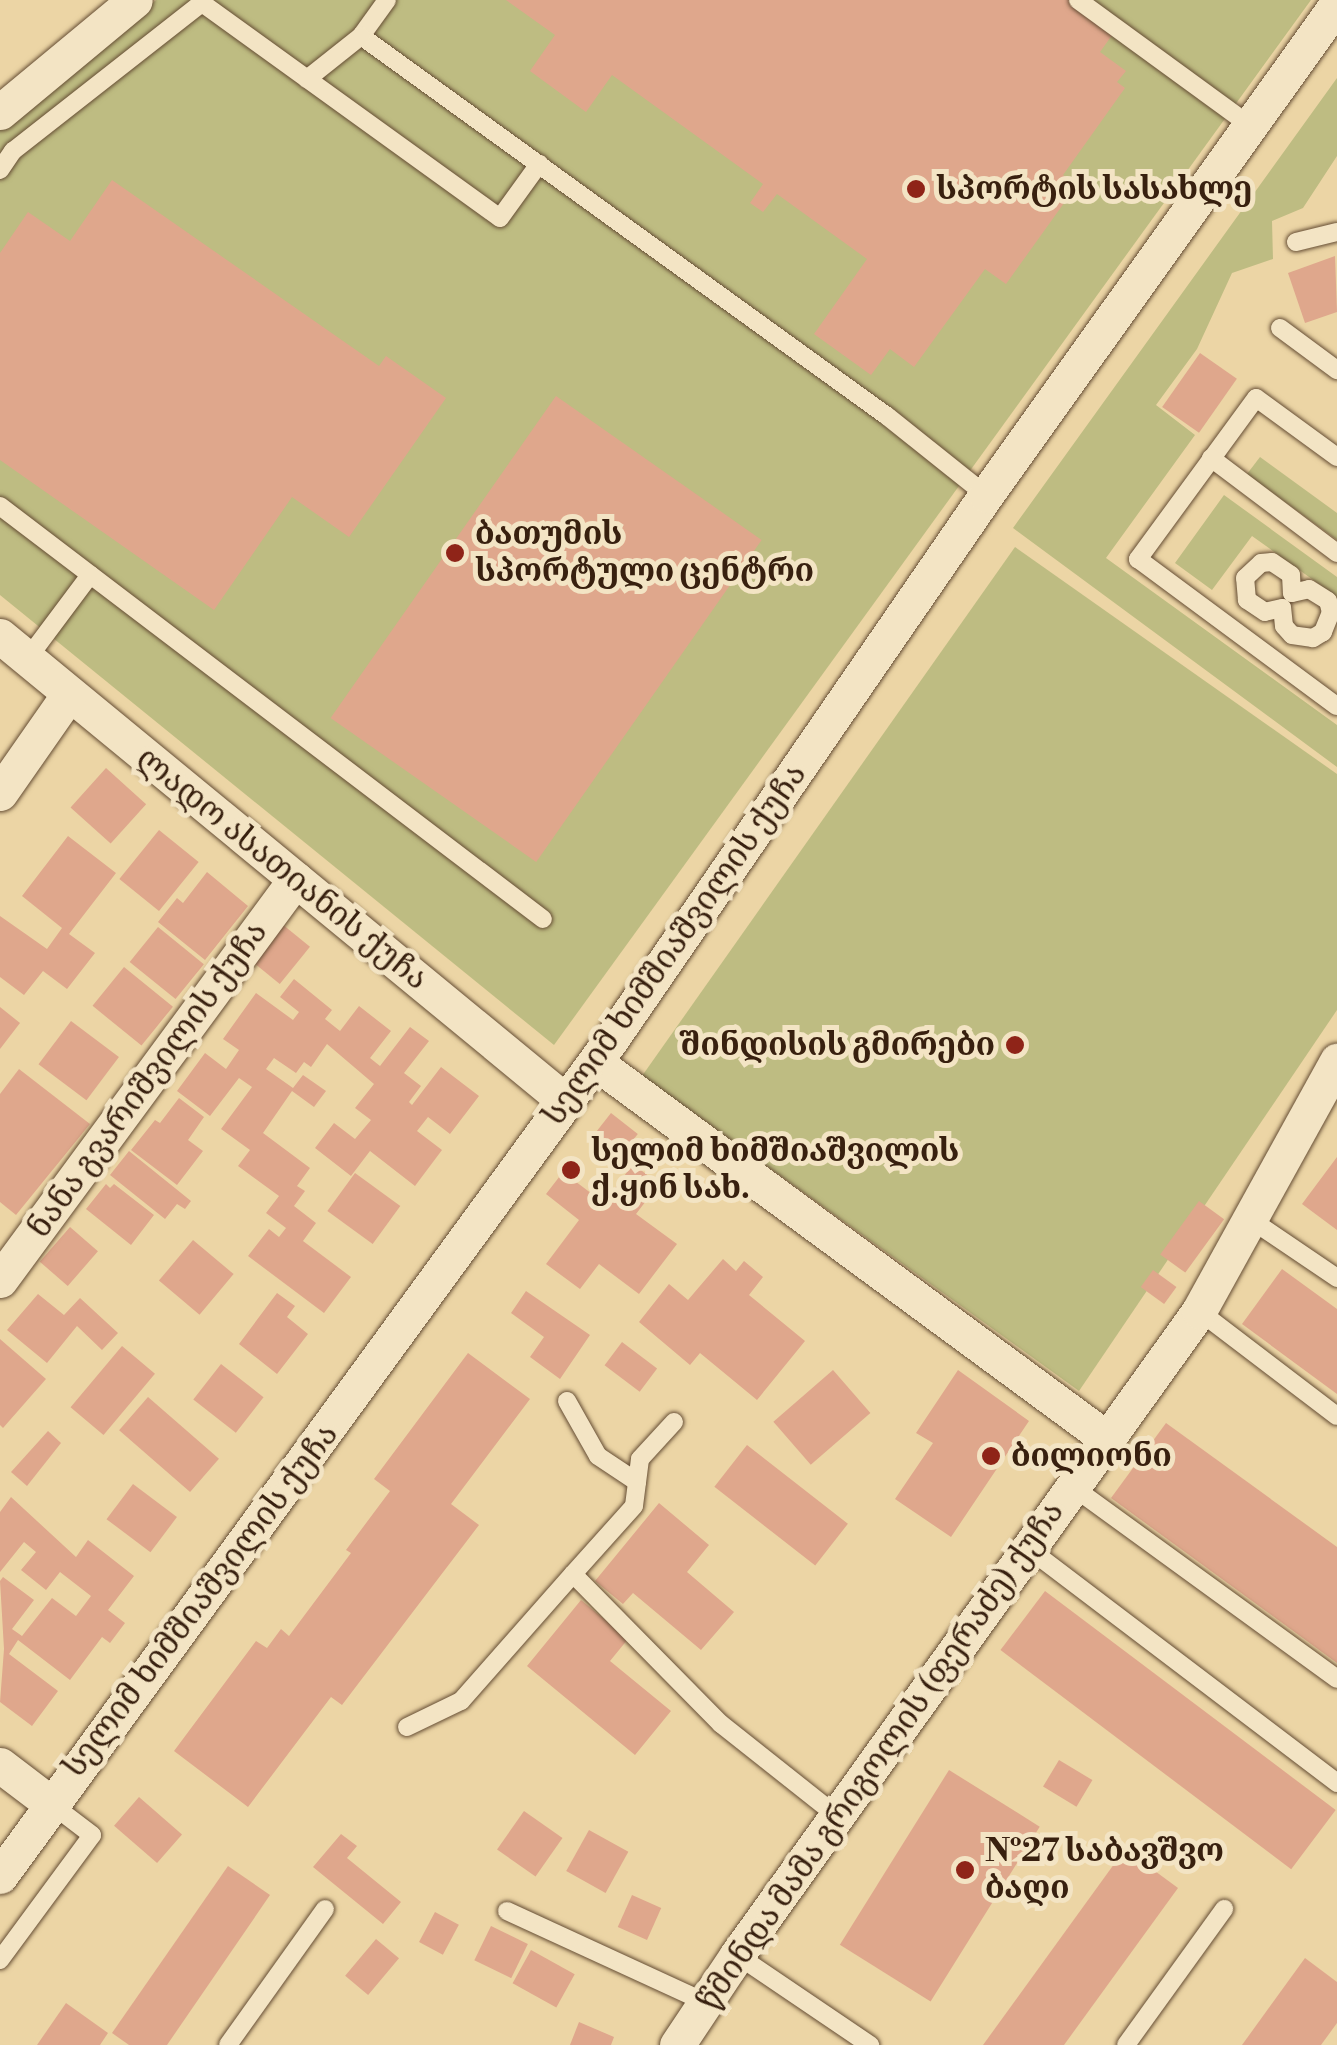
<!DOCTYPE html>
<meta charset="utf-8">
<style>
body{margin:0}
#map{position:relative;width:1337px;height:2045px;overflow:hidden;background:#ecd5a5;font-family:"Libre Bodoni","Noto Serif Georgian",serif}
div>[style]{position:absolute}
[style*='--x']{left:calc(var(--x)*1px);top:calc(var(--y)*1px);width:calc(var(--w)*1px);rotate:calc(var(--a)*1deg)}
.green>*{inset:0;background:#bebc82}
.building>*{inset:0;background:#dfa78c;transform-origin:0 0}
.roads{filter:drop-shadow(0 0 2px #654d34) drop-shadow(0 0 2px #654d34)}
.service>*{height:18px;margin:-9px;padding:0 9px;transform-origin:9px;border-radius:9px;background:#f3e4c4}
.minor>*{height:35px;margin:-17.5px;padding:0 17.5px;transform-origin:17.5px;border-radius:17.5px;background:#f3e4c4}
.dots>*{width:28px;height:28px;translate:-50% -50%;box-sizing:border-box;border:5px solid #f3e4c4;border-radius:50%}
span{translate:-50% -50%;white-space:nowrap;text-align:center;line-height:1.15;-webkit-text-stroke:10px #f3e4c4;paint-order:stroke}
.poi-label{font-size:32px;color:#38200f;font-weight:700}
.left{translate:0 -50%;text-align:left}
.right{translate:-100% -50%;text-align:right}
.street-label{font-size:32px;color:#38200f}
</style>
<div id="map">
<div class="green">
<div style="clip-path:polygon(156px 0,1311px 0,554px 1045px,0 595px,0 130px)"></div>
<div style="clip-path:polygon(1337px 78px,1337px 156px,1303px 208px,1272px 221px,1273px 259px,1232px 273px,1197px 349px,1156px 405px,1195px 435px,1106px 558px,1337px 725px,1337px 767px,1013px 528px)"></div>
<div style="clip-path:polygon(1260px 457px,1337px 513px,1337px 540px,1247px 474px)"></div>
<div style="clip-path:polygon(1224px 495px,1337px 577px,1337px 597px,1252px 536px,1212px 590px,1175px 563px)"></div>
<div style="clip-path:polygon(1015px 547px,1337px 774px,1337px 1010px,1079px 1391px,642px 1076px)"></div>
</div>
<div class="building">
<div style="clip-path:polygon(506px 0,1071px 0,1115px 31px,1100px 52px,1126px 71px,1117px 82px,1125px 88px,1063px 175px,1077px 185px,1006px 284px,985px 269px,914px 367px,890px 349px,871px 375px,814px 334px,867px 259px,777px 194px,763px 212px,750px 203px,763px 184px,612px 75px,586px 112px,530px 71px,555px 35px)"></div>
<div style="clip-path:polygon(112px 180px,379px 366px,386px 356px,446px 398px,349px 537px,292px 497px,214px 610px,0 460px,0 253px,28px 212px,70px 241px)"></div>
<div style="clip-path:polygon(1335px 256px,1337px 312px,1305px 323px,1288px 273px)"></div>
<div style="left:1200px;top:353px;width:45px;height:66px;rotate:35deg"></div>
<div style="left:556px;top:396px;width:251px;height:393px;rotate:35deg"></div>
<div style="left:106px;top:768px;width:54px;height:53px;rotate:42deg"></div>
<div style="left:159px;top:830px;width:51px;height:63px;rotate:39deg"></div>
<div style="clip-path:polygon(68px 836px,116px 873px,69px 934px,95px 953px,67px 989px,43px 971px,24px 995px,0 977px,0 916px,47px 949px,62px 928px,22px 896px)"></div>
<div style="clip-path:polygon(207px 872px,248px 906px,205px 960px,158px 922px,177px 898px,183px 903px)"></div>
<div style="left:282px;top:924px;width:36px;height:48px;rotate:39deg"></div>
<div style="left:158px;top:927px;width:59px;height:45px;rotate:39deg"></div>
<div style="left:124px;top:967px;width:63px;height:50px;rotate:39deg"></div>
<div style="clip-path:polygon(294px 979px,332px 1010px,325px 1019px,340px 1031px,359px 1006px,391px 1031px,370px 1058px,380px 1066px,410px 1027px,429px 1041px,404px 1073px,421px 1086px,409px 1102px,412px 1105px,441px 1067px,479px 1096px,450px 1134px,428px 1117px,417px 1131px,442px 1150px,415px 1186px,370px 1151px,351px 1176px,315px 1148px,334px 1123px,355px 1139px,371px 1120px,355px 1108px,374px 1084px,327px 1044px,311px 1067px,304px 1062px,296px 1073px,274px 1058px,266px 1069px,293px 1088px,303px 1075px,326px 1091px,314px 1107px,292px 1091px,263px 1133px,310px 1168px,297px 1186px,305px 1191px,294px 1206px,316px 1223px,303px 1241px,351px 1277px,324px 1313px,248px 1256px,269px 1229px,279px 1237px,286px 1228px,266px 1213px,279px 1196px,238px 1166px,250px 1150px,221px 1129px,252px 1087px,239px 1078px,210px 1116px,177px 1091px,205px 1053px,226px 1069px,239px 1050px,223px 1039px,256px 993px,293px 1020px,299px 1012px,280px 997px)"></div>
<div style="clip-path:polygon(0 1007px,20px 1023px,0 1049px)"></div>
<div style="left:71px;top:1021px;width:60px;height:54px;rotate:37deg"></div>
<div style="clip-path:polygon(19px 1069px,90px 1124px,16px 1215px,0 1202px,0 1094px)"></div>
<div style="clip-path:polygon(179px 1098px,204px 1117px,188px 1140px,203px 1151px,177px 1185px,131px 1150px,155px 1120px,160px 1123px)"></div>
<div style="left:611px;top:1113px;width:34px;height:35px;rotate:38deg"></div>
<div style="clip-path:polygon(129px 1151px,191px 1201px,185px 1209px,177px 1204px,165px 1219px,110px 1175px)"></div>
<div style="clip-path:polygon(1337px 1157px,1337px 1230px,1302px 1204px)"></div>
<div style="clip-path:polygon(633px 1164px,659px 1184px,636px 1214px,677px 1244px,639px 1294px,599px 1264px,580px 1289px,546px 1264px,579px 1220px,546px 1194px,563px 1172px,604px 1203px)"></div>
<div style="left:355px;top:1173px;width:56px;height:47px;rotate:36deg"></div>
<div style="clip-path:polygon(106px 1184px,110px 1188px,114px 1184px,154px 1215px,131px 1245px,86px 1209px)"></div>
<div style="left:1199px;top:1201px;width:31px;height:66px;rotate:36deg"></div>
<div style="left:70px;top:1227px;width:37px;height:46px;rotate:41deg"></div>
<div style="left:193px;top:1240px;width:53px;height:53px;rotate:40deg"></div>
<div style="clip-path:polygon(723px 1259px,736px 1271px,744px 1261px,763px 1277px,749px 1295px,805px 1341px,757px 1400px,700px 1353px,690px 1365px,639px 1322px,669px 1284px,688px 1300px)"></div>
<div style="clip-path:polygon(1282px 1269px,1337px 1309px,1337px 1394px,1242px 1324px)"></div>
<div style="left:1153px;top:1270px;width:29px;height:21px;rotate:36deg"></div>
<div style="clip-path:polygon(526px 1291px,590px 1335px,560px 1379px,530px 1357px,544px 1337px,511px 1313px)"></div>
<div style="clip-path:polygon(277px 1293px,295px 1306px,287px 1317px,308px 1334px,277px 1374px,239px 1344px)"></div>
<div style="clip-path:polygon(38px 1294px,64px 1315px,80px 1298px,118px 1333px,102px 1350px,77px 1326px,47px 1363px,7px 1330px)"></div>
<div style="clip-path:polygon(0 1339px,46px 1379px,3px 1428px,0 1425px)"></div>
<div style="left:622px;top:1342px;width:44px;height:29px;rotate:37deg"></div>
<div style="left:122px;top:1346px;width:43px;height:80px;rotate:40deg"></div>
<div style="clip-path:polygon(468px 1353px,530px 1399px,451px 1504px,479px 1525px,342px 1705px,331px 1697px,248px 1807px,174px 1751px,256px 1641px,267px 1648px,281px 1629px,289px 1636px,351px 1553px,346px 1550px,390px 1491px,374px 1479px)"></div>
<div style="left:221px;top:1364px;width:54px;height:45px;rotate:38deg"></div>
<div style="left:833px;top:1370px;width:57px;height:79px;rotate:49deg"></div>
<div style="clip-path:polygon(958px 1370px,1029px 1421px,951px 1537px,895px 1499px,933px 1443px,916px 1433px)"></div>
<div style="left:148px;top:1397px;width:94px;height:44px;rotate:41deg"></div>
<div style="clip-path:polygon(1166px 1423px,1337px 1547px,1337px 1663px,1111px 1498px)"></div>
<div style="clip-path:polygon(48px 1431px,61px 1443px,27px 1486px,11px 1472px)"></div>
<div style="left:747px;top:1445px;width:128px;height:53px;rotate:38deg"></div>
<div style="left:133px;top:1484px;width:55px;height:44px;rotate:37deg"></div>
<div style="clip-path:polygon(11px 1497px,76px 1557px,88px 1540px,134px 1576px,108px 1610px,125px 1623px,110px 1643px,102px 1637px,70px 1680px,18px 1640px,9px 1654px,58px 1691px,32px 1726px,0 1702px,4px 1649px,0 1581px,3px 1577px,34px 1600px,12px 1629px,22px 1636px,52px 1598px,76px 1616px,91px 1596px,60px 1572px,46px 1590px,21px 1570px,36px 1552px,24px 1542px,0 1572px,0 1512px)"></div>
<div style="clip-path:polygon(659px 1503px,709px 1545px,687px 1572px,734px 1612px,701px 1650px,633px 1593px,623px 1604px,595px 1581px)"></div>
<div style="left:1045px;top:1591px;width:364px;height:74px;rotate:37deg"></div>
<div style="clip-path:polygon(581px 1600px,628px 1639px,610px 1661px,671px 1711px,635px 1755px,527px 1666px)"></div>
<div style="left:1059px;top:1760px;width:39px;height:31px;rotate:31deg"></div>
<div style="left:949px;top:1770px;width:107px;height:206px;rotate:32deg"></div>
<div style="left:139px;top:1797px;width:57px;height:38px;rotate:41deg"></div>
<div style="left:524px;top:1811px;width:47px;height:47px;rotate:35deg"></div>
<div style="left:589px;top:1830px;width:45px;height:47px;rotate:29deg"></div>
<div style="clip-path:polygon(341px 1834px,357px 1846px,347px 1858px,401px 1902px,383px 1924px,313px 1867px)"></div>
<div style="clip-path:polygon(1125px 1849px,1178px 1888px,1064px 2045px,983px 2045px)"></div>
<div style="clip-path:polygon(228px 1866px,270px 1895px,167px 2045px,129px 2045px,112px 2033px)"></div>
<div style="left:632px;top:1895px;width:32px;height:35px;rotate:24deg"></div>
<div style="left:435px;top:1912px;width:27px;height:34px;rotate:28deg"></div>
<div style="left:491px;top:1926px;width:41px;height:38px;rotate:26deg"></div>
<div style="left:376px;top:1939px;width:30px;height:48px;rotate:40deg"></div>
<div style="left:531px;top:1950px;width:50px;height:38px;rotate:29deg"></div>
<div style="clip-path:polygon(1305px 1958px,1337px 1982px,1337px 2023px,1321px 2045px,1242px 2045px)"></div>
<div style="clip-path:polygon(66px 2003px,108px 2033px,100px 2045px,37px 2045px)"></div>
<div style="clip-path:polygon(579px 2022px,614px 2037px,611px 2045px,570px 2045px)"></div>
</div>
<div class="roads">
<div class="service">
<div style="--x:387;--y:0;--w:44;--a:125.8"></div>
<div style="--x:361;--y:36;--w:649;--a:35.85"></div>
<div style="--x:887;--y:416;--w:127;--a:38.6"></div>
<div style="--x:1078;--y:0;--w:215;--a:36.1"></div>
<div style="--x:307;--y:79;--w:69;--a:-38.5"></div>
<div style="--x:0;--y:170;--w:23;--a:-56"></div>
<div style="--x:13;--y:151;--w:240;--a:-38.1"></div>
<div style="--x:202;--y:3;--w:367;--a:35.8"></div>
<div style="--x:500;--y:218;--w:67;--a:-54.2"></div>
<div style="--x:1296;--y:242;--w:42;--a:-13.7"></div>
<div style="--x:1280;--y:328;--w:71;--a:36.4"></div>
<div style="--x:1337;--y:457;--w:100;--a:-143.9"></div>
<div style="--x:1256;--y:398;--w:200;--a:126.2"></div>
<div style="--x:1138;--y:559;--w:247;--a:36.5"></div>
<div style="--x:1211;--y:458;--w:158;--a:37"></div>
<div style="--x:0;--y:506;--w:682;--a:37.26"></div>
<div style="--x:1272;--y:562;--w:23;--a:34"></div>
<div style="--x:1291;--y:575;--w:18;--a:87"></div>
<div style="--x:1292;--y:593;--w:17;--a:-13"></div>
<div style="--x:1309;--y:589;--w:22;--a:32"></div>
<div style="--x:1328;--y:601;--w:11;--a:75"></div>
<div style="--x:1331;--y:612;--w:22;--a:112"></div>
<div style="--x:1323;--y:632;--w:12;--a:149"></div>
<div style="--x:1313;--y:638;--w:21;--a:-172"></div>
<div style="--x:1292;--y:635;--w:12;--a:-132"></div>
<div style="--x:1284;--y:626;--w:18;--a:-96"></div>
<div style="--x:1282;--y:608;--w:17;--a:167"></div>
<div style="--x:1265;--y:612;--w:22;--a:-146"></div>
<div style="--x:1247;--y:600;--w:22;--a:-95"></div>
<div style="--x:1245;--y:578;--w:22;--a:-43"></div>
<div style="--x:1261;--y:563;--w:11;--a:-5"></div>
<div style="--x:28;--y:658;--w:104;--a:-53.2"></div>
<div style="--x:1250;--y:1219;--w:105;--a:34.1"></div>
<div style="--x:1199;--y:1311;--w:173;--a:37.3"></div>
<div style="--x:567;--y:1401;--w:63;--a:60.6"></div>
<div style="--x:598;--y:1456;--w:47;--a:33.7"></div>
<div style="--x:674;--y:1422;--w:50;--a:132.6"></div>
<div style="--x:640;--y:1459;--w:47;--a:97.3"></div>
<div style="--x:634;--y:1506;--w:91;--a:131.9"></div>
<div style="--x:573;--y:1574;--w:211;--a:45.4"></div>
<div style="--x:721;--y:1724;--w:148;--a:38.4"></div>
<div style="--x:1073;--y:1487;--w:326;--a:36"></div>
<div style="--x:1029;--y:1549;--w:387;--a:37.2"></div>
<div style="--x:407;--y:1727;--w:60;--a:-25.7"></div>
<div style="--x:461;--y:1701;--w:169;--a:-48.6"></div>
<div style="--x:507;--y:1911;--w:218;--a:24.7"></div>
<div style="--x:737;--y:1955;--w:161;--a:34.1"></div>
<div style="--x:0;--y:1960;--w:155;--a:-53.6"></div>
<div style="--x:92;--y:1835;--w:53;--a:-142.7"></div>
<div style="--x:228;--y:2045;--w:167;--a:-54.5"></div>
<div style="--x:1126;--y:2045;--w:168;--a:-54.2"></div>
</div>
<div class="minor">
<div style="--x:0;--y:112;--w:175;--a:-39.7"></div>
<div style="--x:0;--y:636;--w:732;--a:39.45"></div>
<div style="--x:0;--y:793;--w:121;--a:-55.1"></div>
<div style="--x:595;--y:1062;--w:634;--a:36.35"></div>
<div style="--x:0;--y:1280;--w:498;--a:-53.6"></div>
<div style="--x:0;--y:1765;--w:63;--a:37.2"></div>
<div style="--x:0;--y:1876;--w:1034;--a:-53.85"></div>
<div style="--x:610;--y:1041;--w:663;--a:-55.45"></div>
<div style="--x:986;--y:495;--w:604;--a:-54.44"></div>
<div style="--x:677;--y:2045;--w:108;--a:-56.3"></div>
<div style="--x:737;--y:1955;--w:793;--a:-54.34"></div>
<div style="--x:1199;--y:1311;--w:286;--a:-61.1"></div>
</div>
</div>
<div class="dots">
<div style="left:916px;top:189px;background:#8f2418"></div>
<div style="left:455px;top:553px;background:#8f2418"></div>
<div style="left:1015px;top:1045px;background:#8f2418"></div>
<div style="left:571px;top:1170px;background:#8f2418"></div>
<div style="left:991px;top:1456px;background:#8f2418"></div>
<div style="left:965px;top:1870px;background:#8f2418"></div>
</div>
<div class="poi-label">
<span class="left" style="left:936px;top:189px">სპორტის სასახლე</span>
<span class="left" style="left:475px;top:553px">ბათუმის<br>სპორტული ცენტრი</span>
<span class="right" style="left:995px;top:1045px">შინდისის გმირები</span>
<span class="left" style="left:591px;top:1170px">სელიმ ხიმშიაშვილის<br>ქ.ყინ სახ.</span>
<span class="left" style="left:1011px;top:1456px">ბილიონი</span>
<span class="left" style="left:985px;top:1870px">№27 საბავშვო<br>ბაღი</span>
</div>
<div class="street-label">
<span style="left:282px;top:869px;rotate:39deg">ლადო ასათიანის ქუჩა</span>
<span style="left:675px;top:945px;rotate:-55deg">სელიმ ხიმშიაშვილის ქუჩა</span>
<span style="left:148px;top:1080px;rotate:-54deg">ნანა გვარიშვილის ქუჩა</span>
<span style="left:201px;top:1601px;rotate:-53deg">სელიმ ხიმშიაშვილის ქუჩა</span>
<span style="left:881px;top:1756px;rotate:-55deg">წმინდა მამა გრიგოლის (ფერაძე) ქუჩა</span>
</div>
</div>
